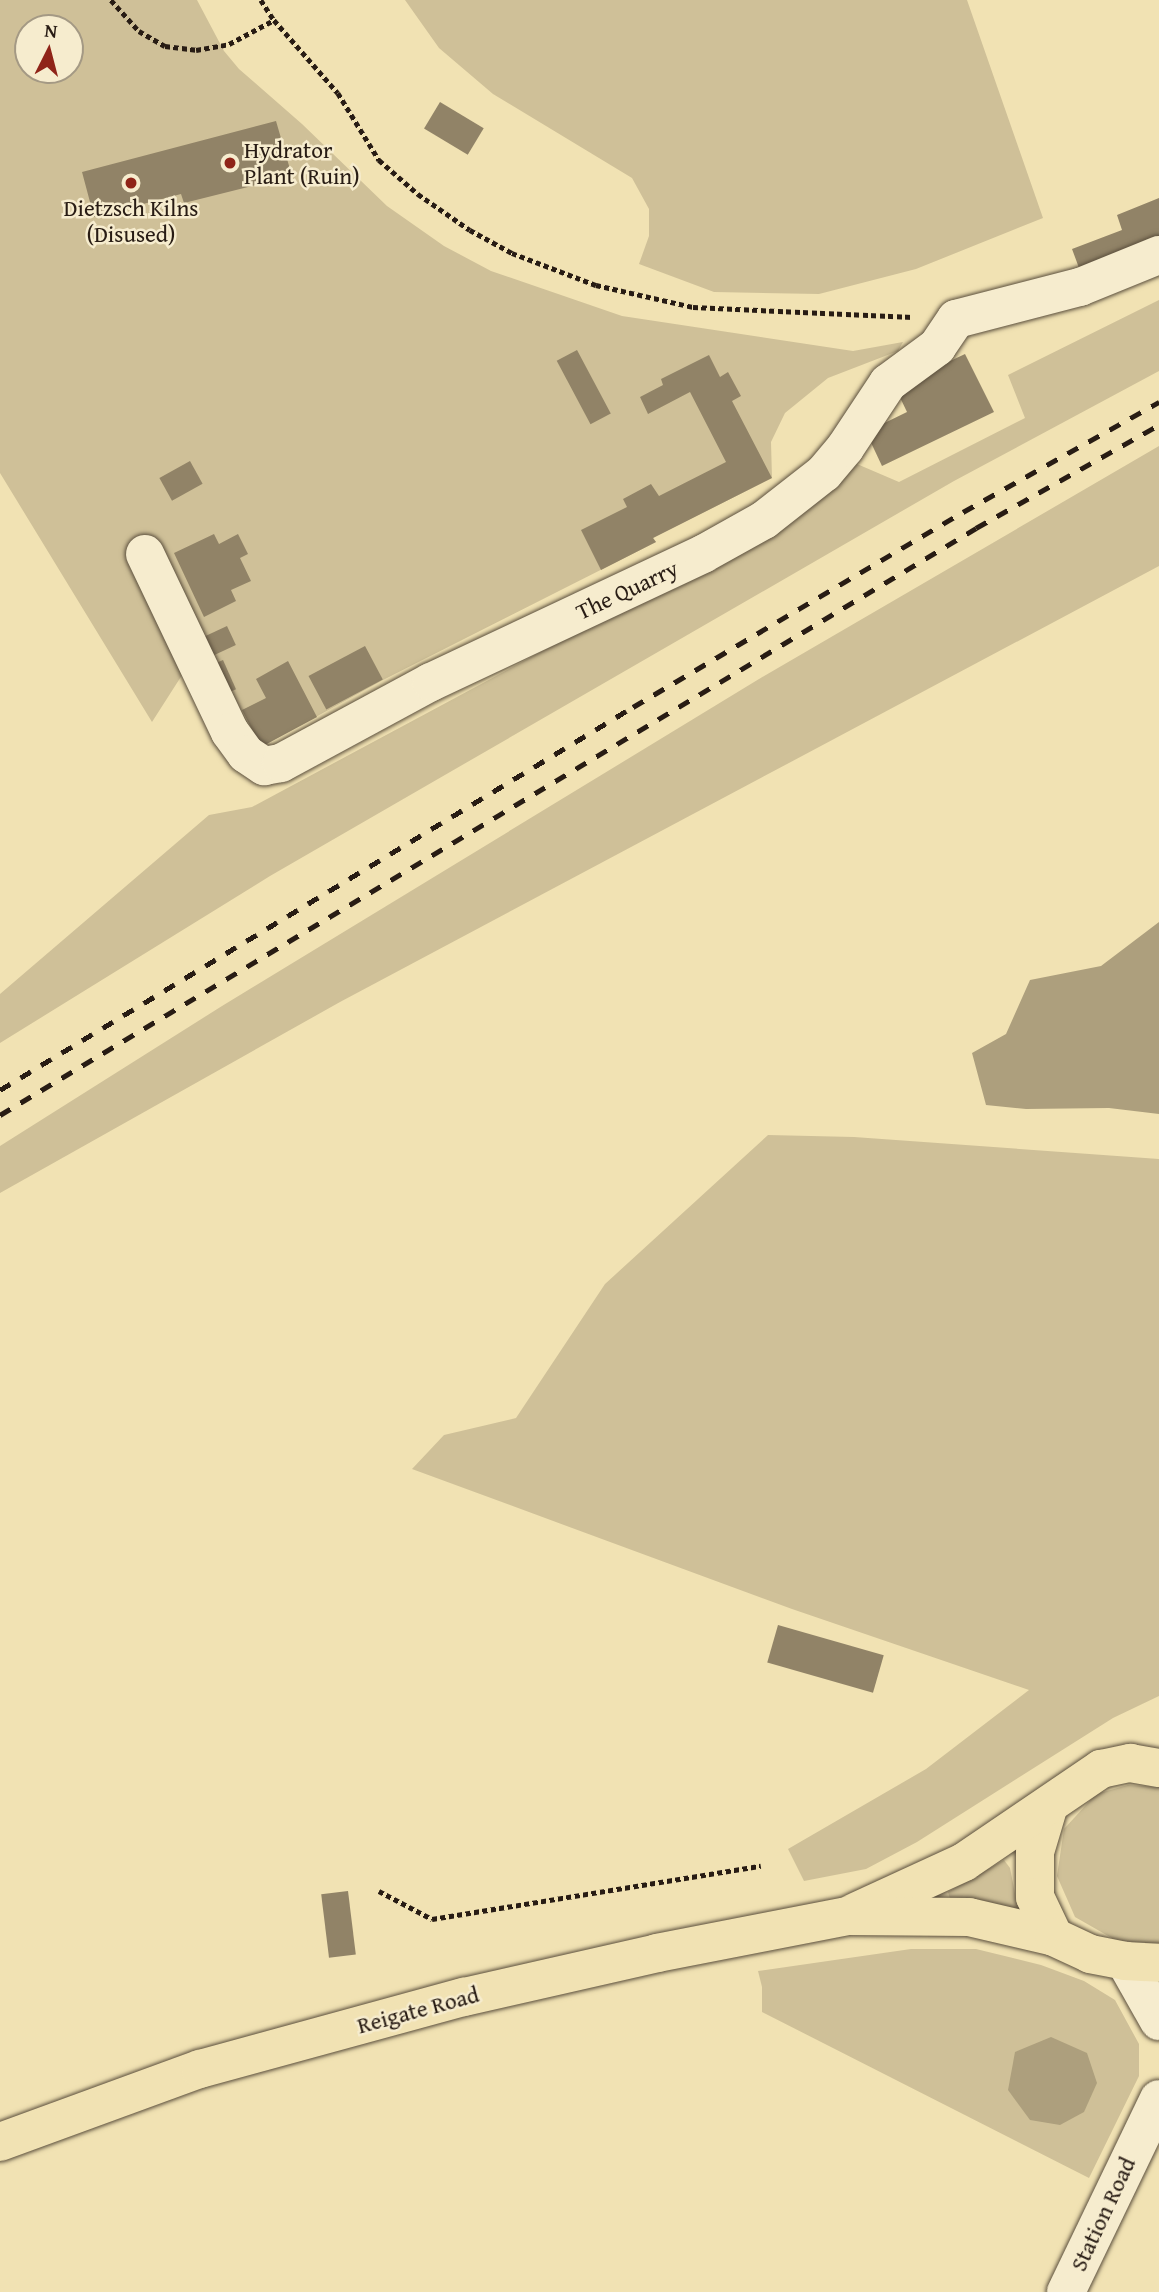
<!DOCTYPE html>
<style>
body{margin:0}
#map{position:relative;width:1159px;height:2292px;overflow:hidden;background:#f1e2b3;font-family:"Gentium Book Plus",serif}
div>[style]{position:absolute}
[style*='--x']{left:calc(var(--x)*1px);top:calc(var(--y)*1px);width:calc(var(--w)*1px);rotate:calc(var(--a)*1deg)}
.green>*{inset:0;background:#cfc098}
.water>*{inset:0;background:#ad9f7d}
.building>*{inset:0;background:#918367;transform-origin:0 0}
.path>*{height:4.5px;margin-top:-2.25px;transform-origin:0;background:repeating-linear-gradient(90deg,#281c14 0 5px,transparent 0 8.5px)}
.roads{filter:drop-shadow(0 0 2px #5a4e3c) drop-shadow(0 0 2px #5a4e3c)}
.minor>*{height:38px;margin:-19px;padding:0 19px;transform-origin:19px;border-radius:19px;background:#f6ecce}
.tertiary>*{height:38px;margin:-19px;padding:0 19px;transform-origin:19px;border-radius:19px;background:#f6ecce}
.primary>*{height:38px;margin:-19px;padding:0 19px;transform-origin:19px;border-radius:19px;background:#f1e2b3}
.rail>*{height:5px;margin-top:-2.5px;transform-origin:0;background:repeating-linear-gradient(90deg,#281c14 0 12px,transparent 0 24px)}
.dots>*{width:19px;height:19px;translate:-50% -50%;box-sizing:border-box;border:4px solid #f6ecce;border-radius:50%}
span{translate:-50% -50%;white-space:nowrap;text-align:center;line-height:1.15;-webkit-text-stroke:5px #f6ecce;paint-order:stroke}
.poi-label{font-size:23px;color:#281c14}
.left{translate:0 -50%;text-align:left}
.street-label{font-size:23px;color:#281c14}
.north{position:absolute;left:14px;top:14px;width:70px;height:70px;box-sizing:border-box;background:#f6ecce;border:2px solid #a49984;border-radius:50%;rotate:6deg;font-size:19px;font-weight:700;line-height:28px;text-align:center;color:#281c14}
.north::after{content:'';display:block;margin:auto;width:24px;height:32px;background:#8f2418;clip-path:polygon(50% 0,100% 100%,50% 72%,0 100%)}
</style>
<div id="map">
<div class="green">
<div style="clip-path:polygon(evenodd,0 0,197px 0,224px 51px,239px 69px,302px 124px,387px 206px,444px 246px,491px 271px,622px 316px,853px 351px,903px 342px,898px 351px,828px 378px,785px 413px,771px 442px,772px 478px,653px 538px,656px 542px,383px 680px,261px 747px,184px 672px,152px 722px,0 473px,0 0,28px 28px,70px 28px,70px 70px,28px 70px,28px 28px)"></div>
<div style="clip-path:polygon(405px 0,967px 0,1043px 218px,916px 269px,819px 294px,714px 292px,639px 264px,649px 236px,649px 209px,632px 178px,493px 94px,439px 48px)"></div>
<div style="clip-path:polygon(1159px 300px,1159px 371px,954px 481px,270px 876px,0 1043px,0 994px,209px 815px,252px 807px,777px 525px,857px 464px,899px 482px,1025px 418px,1008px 375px)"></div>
<div style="clip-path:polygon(1159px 446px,1159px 566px,340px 1002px,0 1193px,0 1146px,222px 1006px,759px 679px)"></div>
<div style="clip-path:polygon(768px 1135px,854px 1137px,1159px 1159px,1159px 1696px,1113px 1718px,917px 1842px,866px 1869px,804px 1881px,788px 1849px,926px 1769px,1029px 1690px,792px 1609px,412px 1469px,444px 1435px,516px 1418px,605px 1284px)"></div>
<div style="clip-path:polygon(1128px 1785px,1159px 1787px,1159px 1945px,1117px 1941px,1075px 1917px,1057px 1876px,1064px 1829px,1096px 1794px)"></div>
<div style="clip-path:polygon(1004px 1860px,1010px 1868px,1018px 1909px,950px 1899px,948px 1892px)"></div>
<div style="clip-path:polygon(911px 1949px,976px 1949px,1041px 1965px,1084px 1981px,1115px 2000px,1139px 2044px,1139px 2076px,1089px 2178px,762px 2012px,762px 1987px,758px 1971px)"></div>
</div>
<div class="water">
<div style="clip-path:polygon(1159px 922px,1159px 1114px,1109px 1108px,1026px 1109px,986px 1105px,972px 1053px,1006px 1034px,1030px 980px,1101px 966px)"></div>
<div style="clip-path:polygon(1051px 2037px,1087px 2053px,1097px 2083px,1084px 2112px,1060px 2125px,1030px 2120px,1008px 2090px,1015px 2052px)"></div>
</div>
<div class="building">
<div style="left:440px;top:102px;width:51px;height:31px;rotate:31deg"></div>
<div style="clip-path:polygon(276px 121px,292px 176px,184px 203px,181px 194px,94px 217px,82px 172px)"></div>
<div style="clip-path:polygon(1159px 198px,1159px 245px,1082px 276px,1072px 249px,1122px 230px,1117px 215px)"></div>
<div style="left:577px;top:350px;width:72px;height:23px;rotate:62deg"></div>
<div style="clip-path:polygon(965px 354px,994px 412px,882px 466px,866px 432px,907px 412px,895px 387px)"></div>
<div style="clip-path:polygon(709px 355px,720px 377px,728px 372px,741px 396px,732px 401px,772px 478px,653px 538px,656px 542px,601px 570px,581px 530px,627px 507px,623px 499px,651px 484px,659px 496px,726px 462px,690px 392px,648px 414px,640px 397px,663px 385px,661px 379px)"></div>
<div style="left:190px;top:461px;width:26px;height:35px;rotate:61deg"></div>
<div style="clip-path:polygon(214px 534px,219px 544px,238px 534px,248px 554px,240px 558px,251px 581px,231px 590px,236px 601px,204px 617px,174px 553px)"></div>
<div style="left:227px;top:626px;width:21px;height:32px;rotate:65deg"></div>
<div style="left:365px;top:646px;width:38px;height:64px;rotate:62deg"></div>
<div style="left:223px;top:660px;width:32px;height:16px;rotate:66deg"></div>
<div style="clip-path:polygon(288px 661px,317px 717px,261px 747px,242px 710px,266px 698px,256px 679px)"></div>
<div style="left:778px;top:1625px;width:110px;height:39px;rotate:16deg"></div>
<div style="left:348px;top:1891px;width:64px;height:27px;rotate:83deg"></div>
</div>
<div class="path">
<div style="--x:111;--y:0;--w:42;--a:47.9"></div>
<div style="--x:139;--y:31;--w:30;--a:30"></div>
<div style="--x:165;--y:46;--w:31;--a:7"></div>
<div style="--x:196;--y:50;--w:34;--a:-10"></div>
<div style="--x:229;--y:44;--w:51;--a:-28.1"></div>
<div style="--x:261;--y:0;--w:24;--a:57"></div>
<div style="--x:274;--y:20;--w:97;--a:48.8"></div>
<div style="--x:338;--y:93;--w:79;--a:58.5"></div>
<div style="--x:379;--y:160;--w:52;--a:41.1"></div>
<div style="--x:418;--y:194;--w:63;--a:34.7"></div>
<div style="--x:470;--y:230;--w:48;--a:28.7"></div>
<div style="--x:512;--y:253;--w:90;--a:20.9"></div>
<div style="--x:596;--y:285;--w:99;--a:12.8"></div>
<div style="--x:693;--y:307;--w:220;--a:2.6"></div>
<div style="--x:379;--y:1891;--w:60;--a:27.8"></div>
<div style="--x:432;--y:1919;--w:333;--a:-9.2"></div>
</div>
<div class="roads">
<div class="minor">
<div style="--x:145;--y:554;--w:197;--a:64.5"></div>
<div style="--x:230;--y:732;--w:27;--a:54"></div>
<div style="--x:246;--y:754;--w:22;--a:34"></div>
<div style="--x:264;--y:766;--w:17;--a:-10"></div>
<div style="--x:281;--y:763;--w:170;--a:-28.4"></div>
<div style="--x:431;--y:682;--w:301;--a:-25.2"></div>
<div style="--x:703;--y:554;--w:70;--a:-29.1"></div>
<div style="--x:764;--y:520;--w:76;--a:-38.1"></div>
<div style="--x:824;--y:473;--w:33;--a:-50"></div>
<div style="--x:845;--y:448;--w:78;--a:-56.5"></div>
<div style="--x:888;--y:383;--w:61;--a:-36.3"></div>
<div style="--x:937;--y:347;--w:34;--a:-56"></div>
<div style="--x:956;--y:319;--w:128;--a:-14.5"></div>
<div style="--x:1080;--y:287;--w:85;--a:-22.1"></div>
</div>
<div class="tertiary">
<div style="--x:1125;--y:1961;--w:69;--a:60.5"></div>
<div style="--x:1066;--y:2292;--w:214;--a:-64.3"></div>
</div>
<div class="primary">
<div style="--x:1049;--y:1805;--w:49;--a:106.6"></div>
<div style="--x:1035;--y:1852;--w:45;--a:90"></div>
<div style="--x:1035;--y:1897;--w:44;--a:64.6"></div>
<div style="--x:855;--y:1912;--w:120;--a:-24.6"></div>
<div style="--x:964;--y:1862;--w:166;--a:-34.2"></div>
<div style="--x:1101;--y:1769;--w:30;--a:-12"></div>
<div style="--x:1130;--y:1763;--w:29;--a:10"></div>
<div style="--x:0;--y:2142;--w:213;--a:-20.1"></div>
<div style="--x:200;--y:2069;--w:274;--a:-15.3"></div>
<div style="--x:464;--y:1997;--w:198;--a:-12.8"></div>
<div style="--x:657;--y:1953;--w:194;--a:-11"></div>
<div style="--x:847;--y:1916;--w:122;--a:0.5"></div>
<div style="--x:969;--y:1917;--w:87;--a:13.2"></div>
<div style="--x:1054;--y:1937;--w:40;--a:25"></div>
<div style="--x:1090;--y:1954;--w:36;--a:11"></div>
<div style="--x:1125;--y:1961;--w:34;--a:3"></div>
</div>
</div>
<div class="rail">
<div style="--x:0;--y:1090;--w:740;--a:-31.18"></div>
<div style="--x:633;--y:707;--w:383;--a:-30.6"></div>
<div style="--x:963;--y:512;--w:225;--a:-29.3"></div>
<div style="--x:0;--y:1115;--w:1139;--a:-31.02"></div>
<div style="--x:976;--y:528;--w:210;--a:-29.4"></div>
</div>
<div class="dots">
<div style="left:230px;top:163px;background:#8f2418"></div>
<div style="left:131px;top:183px;background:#8f2418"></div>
</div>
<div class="poi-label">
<span class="left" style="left:244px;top:163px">Hydrator<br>Plant (Ruin)</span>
<span style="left:131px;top:221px">Dietzsch Kilns<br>(Disused)</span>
</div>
<div class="street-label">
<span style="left:627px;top:590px;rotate:-25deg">The Quarry</span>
<span style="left:418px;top:2010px;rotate:-15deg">Reigate Road</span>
<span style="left:1103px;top:2214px;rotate:-65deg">Station Road</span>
</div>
<div class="north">N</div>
</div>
